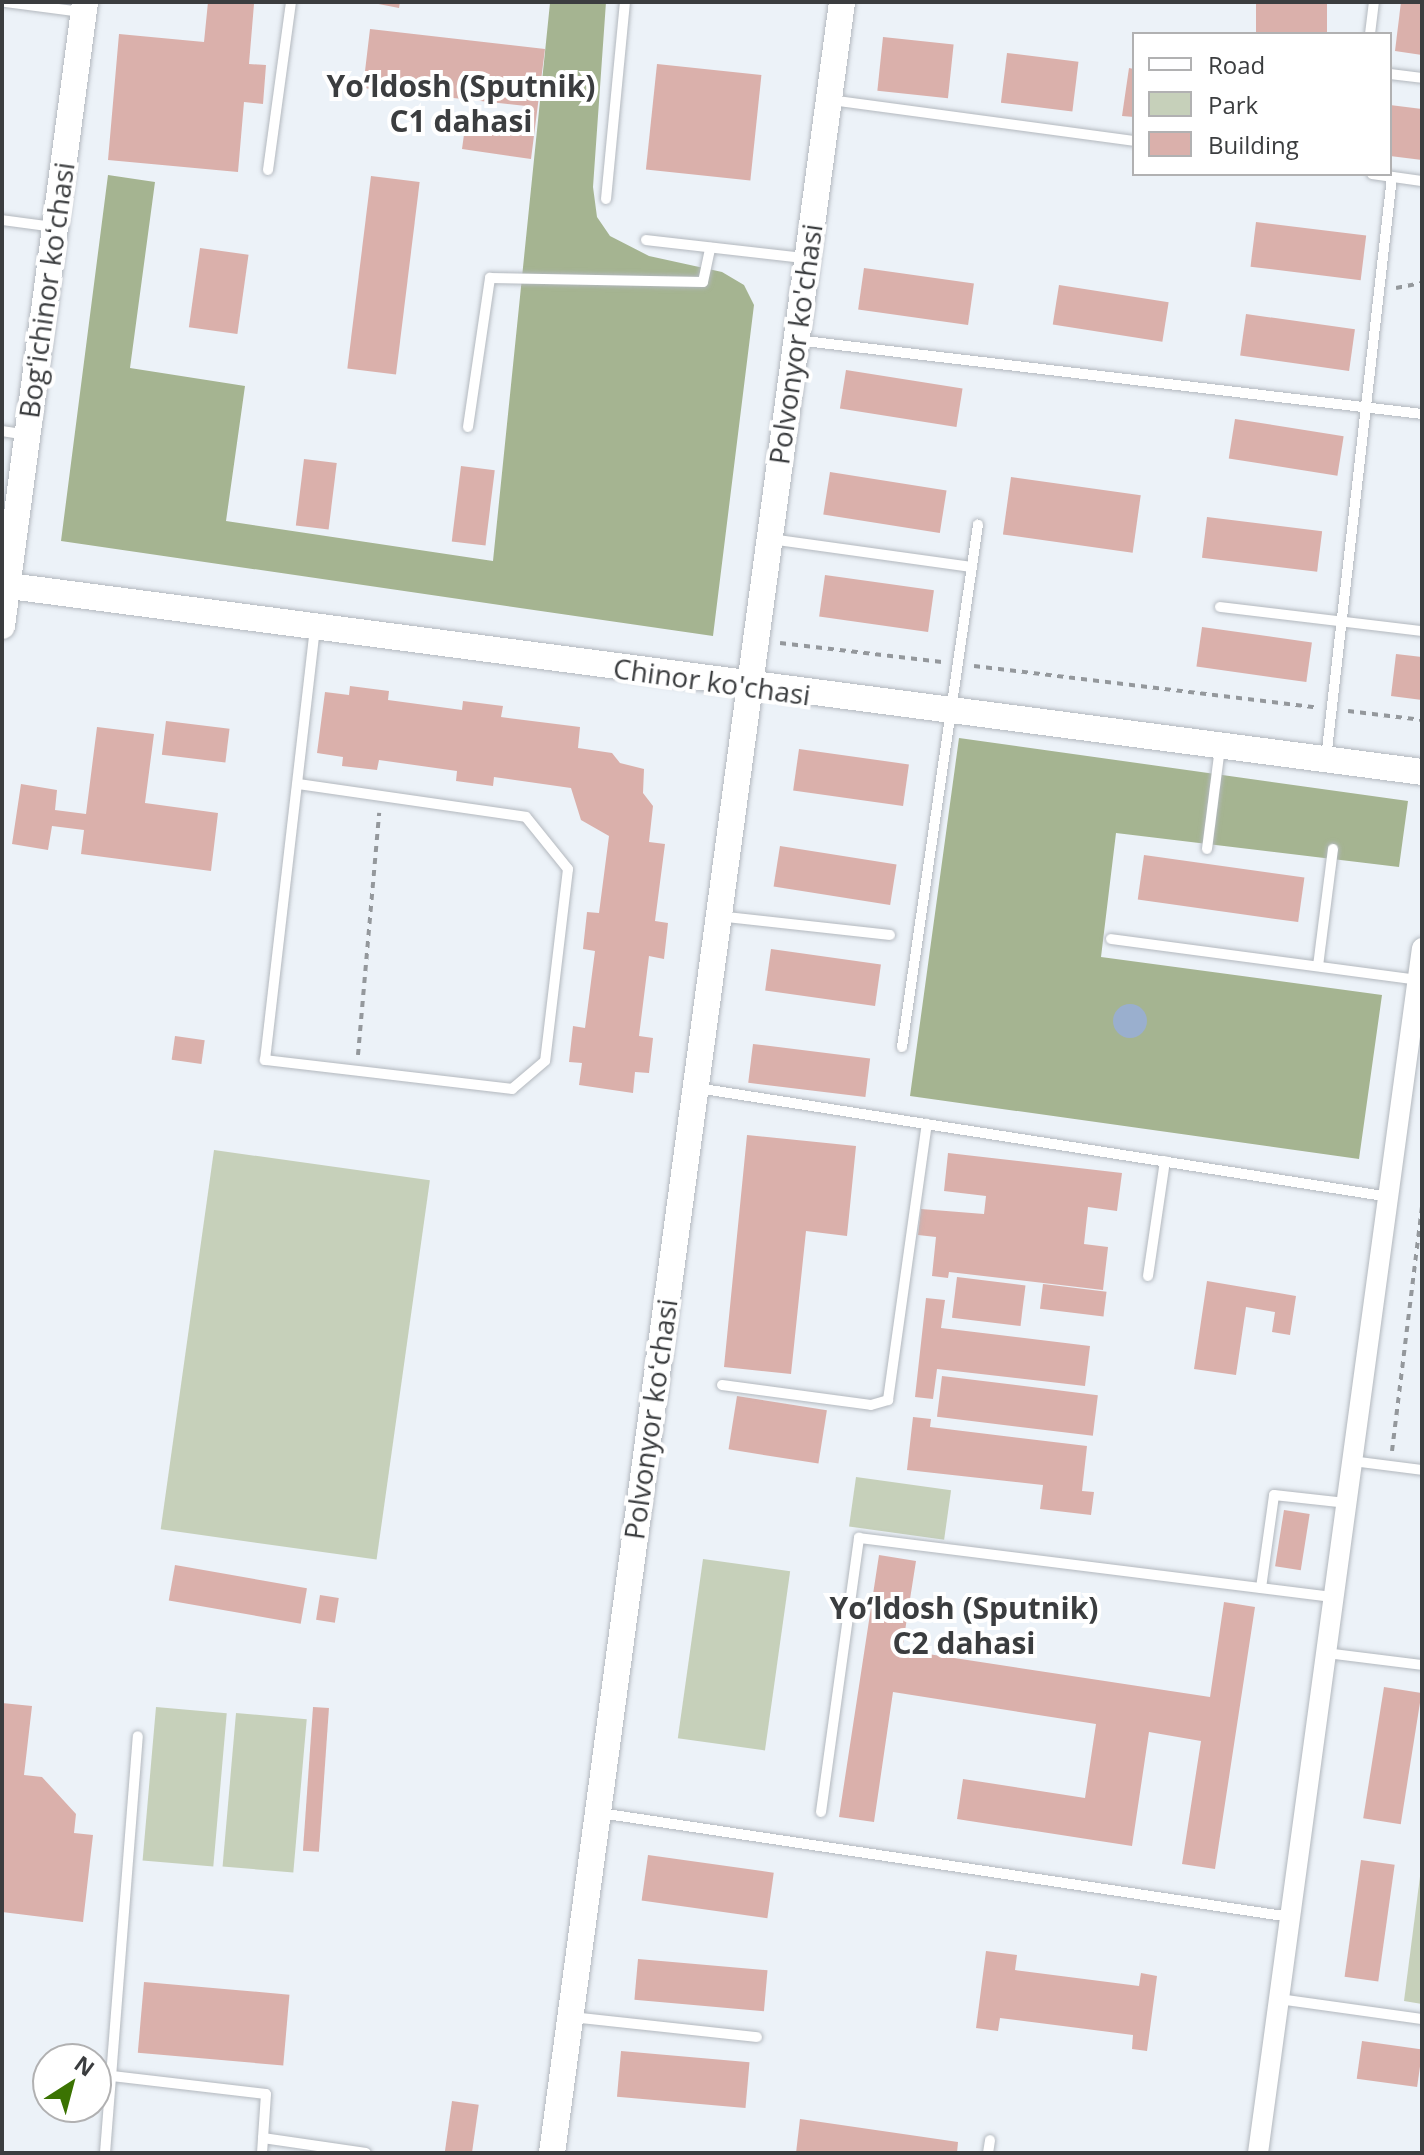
<!DOCTYPE html>
<meta charset="utf-8">
<style>
body{margin:0}
#map{position:relative;width:1424px;height:2155px;overflow:hidden;background:#ecf2f8;font-family:"Open Sans",sans-serif}
div>[style]{position:absolute}
[style*='--x']{left:calc(var(--x)*1px);top:calc(var(--y)*1px);width:calc(var(--w)*1px);rotate:calc(var(--a)*1deg)}
.green>*{inset:0;background:#c6d0ba;transform-origin:0 0}
.forest>*{inset:0;background:#a5b491}
.water>*{inset:0;background:#9aafce}
.round{border-radius:50%}
.building>*{inset:0;background:#dab0ab;transform-origin:0 0}
.path>*{height:4px;margin-top:-2px;transform-origin:0;background:repeating-linear-gradient(90deg,#94989c 0 6px,transparent 0 12px)}
.roads{filter:drop-shadow(0 0 2px #b3b8be) drop-shadow(0 0 2px #b3b8be)}
.service>*{height:10px;margin:-5px;padding:0 5px;transform-origin:5px;border-radius:5px;background:#fff}
.minor>*{height:20px;margin:-10px;padding:0 10px;transform-origin:10px;border-radius:10px;background:#fff}
.tertiary>*{height:26px;margin:-13px;padding:0 13px;transform-origin:13px;border-radius:13px;background:#fff}
span{translate:-50% -50%;white-space:nowrap;text-align:center;line-height:1.15;-webkit-text-stroke:8px #fff;paint-order:stroke}
.street-label{font-size:28px;color:#3b3d3f}
.neighbourhood-label{font-size:30px;color:#3b3d3f;font-weight:700}
.frame{position:absolute;inset:0;border:4px solid #3b3d3f;pointer-events:none}
.legend{position:absolute;left:1132px;top:32px;width:260px;height:144px;box-sizing:border-box;background:#fff;border:2px solid #b1b1b2;margin:0;padding:10px 14px;list-style:none;font-size:24px;color:#3b3d3f}
.legend li{display:flex;align-items:center;gap:16px;height:40px}
.legend b{width:40px;border:2px solid #b1b1b2}
.north{position:absolute;left:32px;top:2043px;width:80px;height:80px;box-sizing:border-box;background:#fff;border:2px solid #b1b1b2;border-radius:50%;rotate:36deg;font-size:22px;font-weight:700;line-height:32px;text-align:center;color:#3b3d3f}
.north::after{content:'';display:block;margin:auto;width:28px;height:36px;background:#3b7302;clip-path:polygon(50% 0,100% 100%,50% 72%,0 100%)}
</style>
<div id="map">
<div class="green">
<div style="left:214px;top:1150px;width:218px;height:383px;rotate:8deg"></div>
<div style="left:856px;top:1477px;width:96px;height:50px;rotate:8deg"></div>
<div style="left:703px;top:1559px;width:88px;height:181px;rotate:8deg"></div>
<div style="left:156px;top:1707px;width:71px;height:154px;rotate:5deg"></div>
<div style="left:236px;top:1713px;width:71px;height:154px;rotate:5deg"></div>
<div style="clip-path:polygon(1422px 1861px,1422px 2004px,1404px 2001px)"></div>
</div>
<div class="forest">
<div style="clip-path:polygon(606px 2px,593px 187px,597px 217px,610px 236px,649px 256px,722px 272px,744px 285px,754px 305px,713px 636px,61px 541px,108px 175px,155px 182px,130px 368px,245px 386px,226px 521px,493px 561px,550px 3px)"></div>
<div style="clip-path:polygon(959px 738px,1408px 801px,1399px 867px,1116px 833px,1101px 957px,1382px 995px,1359px 1159px,910px 1096px)"></div>
</div>
<div class="water">
<div class="round" style="left:1113px;top:1004px;width:34px;height:34px"></div>
</div>
<div class="building">
<div style="clip-path:polygon(208px 2px,254px 4px,249px 64px,266px 65px,263px 104px,244px 102px,238px 172px,108px 160px,119px 34px,204px 42px)"></div>
<div style="clip-path:polygon(368px 2px,400px 2px,399px 8px)"></div>
<div style="left:1256px;top:2px;width:71px;height:32px"></div>
<div style="clip-path:polygon(1401px 2px,1422px 4px,1422px 55px,1395px 51px)"></div>
<div style="clip-path:polygon(370px 29px,545px 49px,531px 159px,462px 149px,466px 120px,523px 127px,526px 106px,363px 88px)"></div>
<div style="left:883px;top:37px;width:71px;height:54px;rotate:6deg"></div>
<div style="left:1007px;top:53px;width:72px;height:50px;rotate:7deg"></div>
<div style="left:657px;top:64px;width:105px;height:106px;rotate:6deg"></div>
<div style="clip-path:polygon(1129px 68px,1134px 69px,1134px 117px,1122px 116px)"></div>
<div style="clip-path:polygon(1390px 105px,1422px 109px,1422px 160px,1390px 156px)"></div>
<div style="left:371px;top:176px;width:49px;height:194px;rotate:7deg"></div>
<div style="left:1256px;top:222px;width:111px;height:45px;rotate:7deg"></div>
<div style="left:200px;top:248px;width:49px;height:80px;rotate:8deg"></div>
<div style="left:864px;top:268px;width:111px;height:42px;rotate:8deg"></div>
<div style="left:1059px;top:285px;width:111px;height:40px;rotate:9deg"></div>
<div style="left:1246px;top:314px;width:110px;height:42px;rotate:8deg"></div>
<div style="left:846px;top:370px;width:118px;height:39px;rotate:9deg"></div>
<div style="left:1235px;top:419px;width:110px;height:40px;rotate:9deg"></div>
<div style="left:304px;top:459px;width:33px;height:67px;rotate:7deg"></div>
<div style="left:461px;top:466px;width:34px;height:76px;rotate:7deg"></div>
<div style="left:830px;top:472px;width:118px;height:43px;rotate:9deg"></div>
<div style="left:1011px;top:477px;width:131px;height:58px;rotate:8deg"></div>
<div style="left:1207px;top:517px;width:116px;height:41px;rotate:7deg"></div>
<div style="left:825px;top:575px;width:110px;height:42px;rotate:8deg"></div>
<div style="left:1202px;top:627px;width:111px;height:40px;rotate:8deg"></div>
<div style="clip-path:polygon(1396px 654px,1422px 657px,1422px 700px,1391px 696px)"></div>
<div style="clip-path:polygon(350px 686px,389px 691px,388px 700px,462px 710px,463px 701px,503px 706px,501px 717px,580px 727px,578px 748px,612px 753px,620px 763px,644px 769px,643px 793px,653px 806px,649px 842px,665px 844px,655px 921px,668px 923px,664px 959px,649px 956px,639px 1036px,653px 1038px,649px 1073px,635px 1072px,633px 1093px,579px 1085px,582px 1063px,569px 1062px,573px 1026px,585px 1028px,595px 951px,583px 949px,587px 912px,599px 913px,609px 836px,581px 820px,571px 788px,494px 777px,493px 786px,456px 781px,457px 771px,379px 760px,377px 770px,342px 766px,343px 757px,317px 753px,325px 692px,349px 695px)"></div>
<div style="left:166px;top:721px;width:64px;height:34px;rotate:7deg"></div>
<div style="clip-path:polygon(97px 727px,154px 734px,145px 803px,218px 813px,211px 871px,81px 854px,84px 830px,52px 826px,48px 850px,12px 844px,21px 784px,57px 790px,55px 810px,86px 814px)"></div>
<div style="left:799px;top:749px;width:111px;height:42px;rotate:8deg"></div>
<div style="left:780px;top:846px;width:118px;height:41px;rotate:9deg"></div>
<div style="left:1144px;top:855px;width:162px;height:45px;rotate:8deg"></div>
<div style="left:771px;top:949px;width:111px;height:42px;rotate:8deg"></div>
<div style="left:175px;top:1036px;width:30px;height:24px;rotate:8deg"></div>
<div style="left:753px;top:1044px;width:118px;height:39px;rotate:7deg"></div>
<div style="clip-path:polygon(747px 1135px,856px 1146px,847px 1236px,806px 1231px,791px 1374px,724px 1367px)"></div>
<div style="clip-path:polygon(948px 1153px,1122px 1173px,1117px 1211px,1088px 1207px,1084px 1244px,1108px 1247px,1103px 1290px,949px 1272px,948px 1278px,932px 1276px,936px 1237px,918px 1235px,921px 1209px,984px 1214px,986px 1196px,944px 1191px)"></div>
<div style="left:957px;top:1277px;width:69px;height:41px;rotate:7deg"></div>
<div style="clip-path:polygon(1207px 1281px,1296px 1296px,1290px 1335px,1272px 1332px,1275px 1312px,1246px 1307px,1236px 1375px,1194px 1369px)"></div>
<div style="left:1043px;top:1284px;width:64px;height:25px;rotate:7deg"></div>
<div style="clip-path:polygon(926px 1298px,945px 1300px,941px 1328px,1090px 1346px,1085px 1386px,937px 1369px,933px 1399px,915px 1397px)"></div>
<div style="left:942px;top:1376px;width:157px;height:41px;rotate:7deg"></div>
<div style="left:737px;top:1396px;width:91px;height:54px;rotate:9deg"></div>
<div style="clip-path:polygon(913px 1417px,931px 1419px,930px 1427px,1087px 1446px,1082px 1491px,1094px 1492px,1091px 1515px,1040px 1509px,1043px 1485px,907px 1470px)"></div>
<div style="left:1284px;top:1510px;width:26px;height:57px;rotate:9deg"></div>
<div style="clip-path:polygon(879px 1555px,916px 1561px,902px 1650px,1210px 1697px,1224px 1602px,1255px 1607px,1215px 1869px,1182px 1864px,1201px 1741px,1149px 1732px,1132px 1846px,957px 1819px,963px 1779px,1085px 1798px,1096px 1724px,893px 1692px,874px 1822px,839px 1817px)"></div>
<div style="left:175px;top:1565px;width:134px;height:36px;rotate:10deg"></div>
<div style="left:320px;top:1595px;width:19px;height:25px;rotate:9deg"></div>
<div style="left:1384px;top:1687px;width:38px;height:133px;rotate:9deg"></div>
<div style="clip-path:polygon(2px 1703px,32px 1706px,24px 1775px,42px 1777px,76px 1814px,74px 1833px,93px 1835px,83px 1922px,2px 1912px)"></div>
<div style="left:313px;top:1707px;width:16px;height:144px;rotate:4deg"></div>
<div style="left:648px;top:1855px;width:127px;height:46px;rotate:8deg"></div>
<div style="left:1361px;top:1860px;width:34px;height:118px;rotate:8deg"></div>
<div style="clip-path:polygon(986px 1951px,1017px 1955px,1015px 1970px,1139px 1986px,1141px 1973px,1157px 1976px,1147px 2051px,1132px 2049px,1133px 2035px,1000px 2018px,998px 2031px,976px 2028px)"></div>
<div style="left:638px;top:1959px;width:130px;height:41px;rotate:5deg"></div>
<div style="left:144px;top:1982px;width:146px;height:71px;rotate:5deg"></div>
<div style="left:1362px;top:2041px;width:61px;height:38px;rotate:8deg"></div>
<div style="left:621px;top:2051px;width:129px;height:46px;rotate:5deg"></div>
<div style="left:452px;top:2101px;width:27px;height:53px;rotate:8deg"></div>
<div style="clip-path:polygon(800px 2119px,958px 2142px,957px 2153px,796px 2153px)"></div>
</div>
<div class="path">
<div style="--x:1396;--y:288;--w:26;--a:-11"></div>
<div style="--x:780;--y:643;--w:163;--a:6.7"></div>
<div style="--x:974;--y:666;--w:343;--a:6.9"></div>
<div style="--x:1348;--y:711;--w:75;--a:6.9"></div>
<div style="--x:358;--y:1055;--w:243;--a:-85"></div>
<div style="--x:1392;--y:1451;--w:246;--a:-83"></div>
</div>
<div class="roads">
<div class="service">
<div style="--x:5;--y:2;--w:78;--a:7.4"></div>
<div style="--x:1370;--y:34;--w:32;--a:-83"></div>
<div style="--x:1390;--y:74;--w:32;--a:7"></div>
<div style="--x:831;--y:100;--w:306;--a:7.7"></div>
<div style="--x:268;--y:170;--w:170;--a:-82.2"></div>
<div style="--x:1372;--y:174;--w:50;--a:8"></div>
<div style="--x:606;--y:199;--w:198;--a:-84.5"></div>
<div style="--x:2;--y:220;--w:52;--a:7.7"></div>
<div style="--x:646;--y:240;--w:160;--a:6.5"></div>
<div style="--x:796;--y:340;--w:630;--a:6.74"></div>
<div style="--x:468;--y:427;--w:151;--a:-81.6"></div>
<div style="--x:490;--y:278;--w:213;--a:1.1"></div>
<div style="--x:703;--y:282;--w:35;--a:-78"></div>
<div style="--x:2;--y:431;--w:24;--a:9"></div>
<div style="--x:770;--y:539;--w:204;--a:7.9"></div>
<div style="--x:1220;--y:607;--w:203;--a:6.8"></div>
<div style="--x:1326;--y:759;--w:586;--a:-83.53"></div>
<div style="--x:298;--y:784;--w:230;--a:8.2"></div>
<div style="--x:526;--y:817;--w:67;--a:51.1"></div>
<div style="--x:568;--y:869;--w:193;--a:96.8"></div>
<div style="--x:545;--y:1061;--w:43;--a:139.7"></div>
<div style="--x:512;--y:1089;--w:249;--a:-173.3"></div>
<div style="--x:265;--y:1060;--w:436;--a:-83.4"></div>
<div style="--x:1207;--y:849;--w:103;--a:-82.7"></div>
<div style="--x:718;--y:916;--w:173;--a:6.3"></div>
<div style="--x:1111;--y:939;--w:310;--a:7.6"></div>
<div style="--x:1318;--y:966;--w:118;--a:-82.7"></div>
<div style="--x:902;--y:1047;--w:528;--a:-81.72"></div>
<div style="--x:697;--y:1088;--w:702;--a:8.94"></div>
<div style="--x:1148;--y:1276;--w:116;--a:-81.6"></div>
<div style="--x:722;--y:1385;--w:150;--a:7.6"></div>
<div style="--x:871;--y:1405;--w:18;--a:-16"></div>
<div style="--x:888;--y:1400;--w:279;--a:-82"></div>
<div style="--x:1352;--y:1461;--w:71;--a:7.3"></div>
<div style="--x:1261;--y:1588;--w:94;--a:-82"></div>
<div style="--x:1274;--y:1495;--w:72;--a:6.3"></div>
<div style="--x:1326;--y:1653;--w:97;--a:7.1"></div>
<div style="--x:821;--y:1812;--w:277;--a:-82.1"></div>
<div style="--x:859;--y:1538;--w:478;--a:7.1"></div>
<div style="--x:600;--y:1813;--w:698;--a:8.57"></div>
<div style="--x:1279;--y:1999;--w:144;--a:8"></div>
<div style="--x:572;--y:2017;--w:186;--a:6.2"></div>
<div style="--x:112;--y:2076;--w:155;--a:6.7"></div>
<div style="--x:266;--y:2094;--w:44;--a:93.9"></div>
<div style="--x:105;--y:2153;--w:418;--a:-85.5"></div>
<div style="--x:262;--y:2153;--w:15;--a:-86"></div>
<div style="--x:263;--y:2138;--w:104;--a:8.3"></div>
<div style="--x:988;--y:2153;--w:13;--a:-81"></div>
</div>
<div class="minor">
<div style="--x:1258;--y:2153;--w:1216;--a:-82.25"></div>
</div>
<div class="tertiary">
<div style="--x:2;--y:585;--w:1432;--a:7.5"></div>
<div style="--x:2;--y:626;--w:629;--a:-82.42"></div>
<div style="--x:552;--y:2153;--w:2170;--a:-82.32"></div>
</div>
</div>
<div class="street-label">
<span style="left:46px;top:290px;rotate:-82deg">Bogʻichinor koʻchasi</span>
<span style="left:795px;top:344px;rotate:-82deg">Polvonyor ko'chasi</span>
<span style="left:712px;top:681px;rotate:8deg">Chinor ko'chasi</span>
<span style="left:650px;top:1419px;rotate:-82deg">Polvonyor koʻchasi</span>
</div>
<div class="neighbourhood-label">
<span style="left:461px;top:103px">Yo‘ldosh (Sputnik)<br>C1 dahasi</span>
<span style="left:964px;top:1625px">Yo‘ldosh (Sputnik)<br>C2 dahasi</span>
</div>
<div class="frame"></div>
<ul class="legend">
<li><b style="height:10px;background:#fff"></b>Road</li>
<li><b style="height:22px;background:#c6d0ba"></b>Park</li>
<li><b style="height:22px;background:#dab0ab"></b>Building</li>
</ul>
<div class="north">N</div>
</div>
